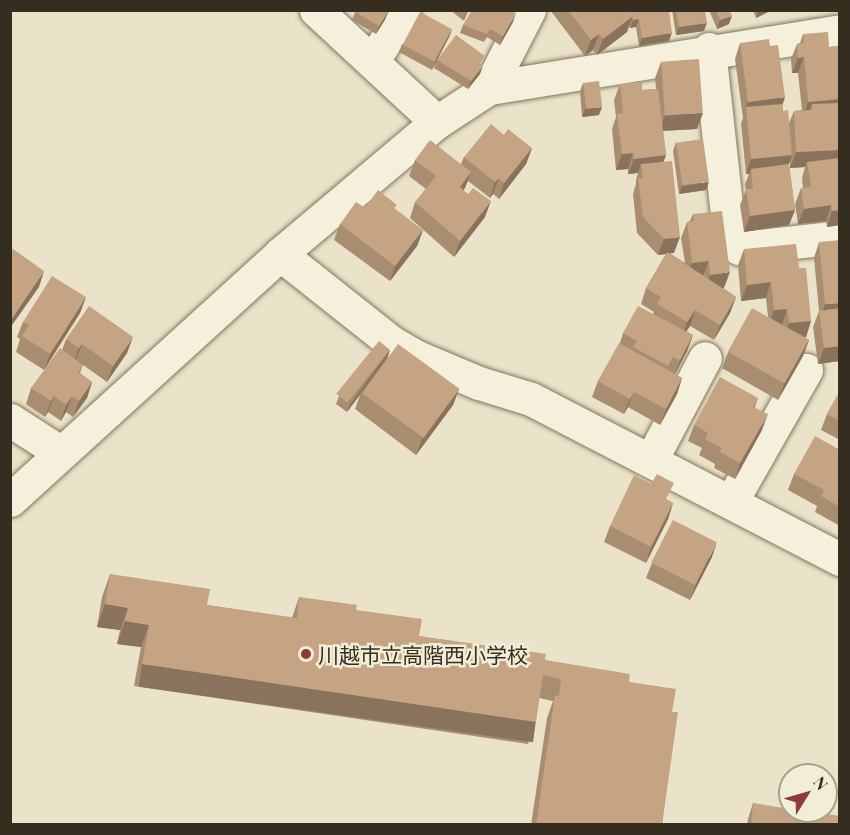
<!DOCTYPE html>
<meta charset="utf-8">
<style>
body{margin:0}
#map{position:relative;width:850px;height:835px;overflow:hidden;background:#eae3c9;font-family:"Playfair Display","Noto Sans JP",serif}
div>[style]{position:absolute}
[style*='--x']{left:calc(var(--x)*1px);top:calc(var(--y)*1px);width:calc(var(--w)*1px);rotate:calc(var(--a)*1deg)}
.roads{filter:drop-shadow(0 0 2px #84765f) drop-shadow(0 0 2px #84765f)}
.minor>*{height:33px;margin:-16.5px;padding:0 16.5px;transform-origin:16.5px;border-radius:16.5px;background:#f5f0db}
.wall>*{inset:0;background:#a98d71}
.shaded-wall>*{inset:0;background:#89735c;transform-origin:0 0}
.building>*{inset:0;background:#c4a483;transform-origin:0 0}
.dots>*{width:16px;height:16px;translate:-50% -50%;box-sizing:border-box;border:3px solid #f2edd7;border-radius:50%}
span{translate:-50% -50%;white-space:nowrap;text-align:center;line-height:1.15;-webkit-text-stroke:5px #f2edd7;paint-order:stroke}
.poi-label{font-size:21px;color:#362d21}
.left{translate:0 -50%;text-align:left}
.frame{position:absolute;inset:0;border:12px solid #362d21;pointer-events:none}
.north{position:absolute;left:778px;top:763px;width:60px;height:60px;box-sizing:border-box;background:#f2edd7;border:2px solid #a7a08e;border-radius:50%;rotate:53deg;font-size:16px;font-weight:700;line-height:24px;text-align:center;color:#362d21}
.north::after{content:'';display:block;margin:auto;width:21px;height:27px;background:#8c3d36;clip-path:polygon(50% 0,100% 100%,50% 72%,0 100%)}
</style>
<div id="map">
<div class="roads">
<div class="minor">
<div style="--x:316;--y:10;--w:165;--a:42.8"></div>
<div style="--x:709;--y:49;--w:193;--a:83.8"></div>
<div style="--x:730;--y:241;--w:11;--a:38"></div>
<div style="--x:739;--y:248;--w:102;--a:-6.2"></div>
<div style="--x:373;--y:61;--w:60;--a:-58.7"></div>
<div style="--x:489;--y:88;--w:88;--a:-62.9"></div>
<div style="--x:280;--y:254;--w:142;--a:38.4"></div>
<div style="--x:391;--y:342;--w:30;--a:30"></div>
<div style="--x:417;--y:357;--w:67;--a:22.8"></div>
<div style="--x:479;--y:383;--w:54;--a:17.1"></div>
<div style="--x:531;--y:399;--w:348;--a:27.4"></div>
<div style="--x:10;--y:420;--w:59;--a:32.6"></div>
<div style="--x:651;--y:460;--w:115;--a:-62.1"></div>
<div style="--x:10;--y:500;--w:365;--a:-42.3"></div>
<div style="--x:280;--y:254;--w:205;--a:-40.1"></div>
<div style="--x:437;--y:122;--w:62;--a:-33.2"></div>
<div style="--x:489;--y:88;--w:356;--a:-9.2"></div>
<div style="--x:731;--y:502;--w:152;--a:-60.4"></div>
</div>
</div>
<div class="wall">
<div style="clip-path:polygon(356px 10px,390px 10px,376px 34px,352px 20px)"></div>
<div style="clip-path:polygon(450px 10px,469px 10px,464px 21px)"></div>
<div style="clip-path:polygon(550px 10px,669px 10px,669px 41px,639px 46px,636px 27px,630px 28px,629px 25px,627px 32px,597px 55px,593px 50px,585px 56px)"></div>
<div style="clip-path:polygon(672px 10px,705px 10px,704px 31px,676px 35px)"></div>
<div style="clip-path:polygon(709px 10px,730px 10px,729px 24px,717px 29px)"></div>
<div style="clip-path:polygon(753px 10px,772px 10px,756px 18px)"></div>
<div style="clip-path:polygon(513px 22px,500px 45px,487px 37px,484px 42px,460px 33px,463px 25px)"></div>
<div style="clip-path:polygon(452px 29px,449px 37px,432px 70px,399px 52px,402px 44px)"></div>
<div style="clip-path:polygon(803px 34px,829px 47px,840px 46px,840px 225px,827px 227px,826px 221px,798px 224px,795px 204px,801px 188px,803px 188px,802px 178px,805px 167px,790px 168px,790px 161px,789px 164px,795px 210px,789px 225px,744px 232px,740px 205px,746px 190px,745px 184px,749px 174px,746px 174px,741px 123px,743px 118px,735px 59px,740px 43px,782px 105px,783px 111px,789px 123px,794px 111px,802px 110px,798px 73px,792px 73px,791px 59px,797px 44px,800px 43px)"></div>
<div style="clip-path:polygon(437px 60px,481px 65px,480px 74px,468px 89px,434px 68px)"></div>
<div style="clip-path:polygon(661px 62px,697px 129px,663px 131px,666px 155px,663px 162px,674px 253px,669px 253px,685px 263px,681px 238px,687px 222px,690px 221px,693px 214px,724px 288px,723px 288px,736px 297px,730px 313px,714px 340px,690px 326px,686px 331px,693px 335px,687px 351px,675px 374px,682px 378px,677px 394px,660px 425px,628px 407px,624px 414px,592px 397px,598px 381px,620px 343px,623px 333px,653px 314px,654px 312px,641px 304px,646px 288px,666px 254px,658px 255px,637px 233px,633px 194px,636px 184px,636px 180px,638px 173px,628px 174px,628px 169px,616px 170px,612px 129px,616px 117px,614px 100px,620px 84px,642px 90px,656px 89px,655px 78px)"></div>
<div style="clip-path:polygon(583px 83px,599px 115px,582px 117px,580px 91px)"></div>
<div style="clip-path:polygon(504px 135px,532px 148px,526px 164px,499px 199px,493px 194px,490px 198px,468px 181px,463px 190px,485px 217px,454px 257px,410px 218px,415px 202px,426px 189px,409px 176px,415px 160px,461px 164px,464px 157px)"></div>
<div style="clip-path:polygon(676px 142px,706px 190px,679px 194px,673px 151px)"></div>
<div style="clip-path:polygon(365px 208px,423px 230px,417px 246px,390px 281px,334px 240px,340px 224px)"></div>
<div style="clip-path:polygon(819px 242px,840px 361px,818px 364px,813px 327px,819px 311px,814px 258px)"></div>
<div style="clip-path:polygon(744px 249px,799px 268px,811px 321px,806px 337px,803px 337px,809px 340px,803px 356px,778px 400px,722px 368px,728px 352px,768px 317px,766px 298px,741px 301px,738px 265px)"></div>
<div style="clip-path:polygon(86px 297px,80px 313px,44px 370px,16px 352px,20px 339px,17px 337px,23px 322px)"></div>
<div style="clip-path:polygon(66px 339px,127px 353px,107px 382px,83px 365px,80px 373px,92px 382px,87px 398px,73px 417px,66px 412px,61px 421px,48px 412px,45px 417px,26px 404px,31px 388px,62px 350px)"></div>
<div style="clip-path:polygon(390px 350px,388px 357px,459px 389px,453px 405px,416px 455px,355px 409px,360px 395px,347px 412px,336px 404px,339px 396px)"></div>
<div style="clip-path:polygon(840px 391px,840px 440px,821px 430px,827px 414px)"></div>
<div style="clip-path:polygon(758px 398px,755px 407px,762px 430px,735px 479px,714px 468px,715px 464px,699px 455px,702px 448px,688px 441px,694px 425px)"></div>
<div style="clip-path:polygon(840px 450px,840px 526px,815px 512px,817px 506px,788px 490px,794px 474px)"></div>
<div style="clip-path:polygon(651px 484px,667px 500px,673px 503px,668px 519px,646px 563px,604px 542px,610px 526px)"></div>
<div style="clip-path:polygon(712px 557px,690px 600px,646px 578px,652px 563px)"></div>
<div style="clip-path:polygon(110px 574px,207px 605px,292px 618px,299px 597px,356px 610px,419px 636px,545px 660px,629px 682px,672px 712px,662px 825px,531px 825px,547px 718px,553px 701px,539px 698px,528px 744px,134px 686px,141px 647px,117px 644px,120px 630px,97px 627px,102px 597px)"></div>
<div style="clip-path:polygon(753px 803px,840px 825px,747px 825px,748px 819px)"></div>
</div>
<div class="shaded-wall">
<div style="clip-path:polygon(759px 10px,772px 10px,756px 18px)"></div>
<div style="clip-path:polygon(388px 12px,385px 20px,376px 34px,379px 26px)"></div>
<div style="clip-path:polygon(516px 13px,513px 22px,500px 45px,503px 36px)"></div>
<div style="clip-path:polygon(633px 16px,627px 32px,597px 55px,603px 39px)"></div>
<div style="clip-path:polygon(732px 16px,729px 24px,717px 29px,720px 20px)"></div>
<div style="clip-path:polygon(639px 19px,636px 27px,630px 28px,633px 20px)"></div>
<div style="clip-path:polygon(707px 23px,704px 31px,676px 35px,679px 27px)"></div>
<div style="clip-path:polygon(452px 29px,449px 37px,432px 70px,435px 62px)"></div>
<div style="clip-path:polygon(672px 33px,669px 41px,639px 46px,642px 38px)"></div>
<div style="clip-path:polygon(599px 34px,593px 50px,585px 56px,591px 40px)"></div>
<div style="clip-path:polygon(804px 57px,798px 73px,792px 73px,798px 58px)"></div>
<div style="clip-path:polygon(483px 66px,480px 74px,468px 89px,471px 81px)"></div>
<div style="clip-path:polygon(785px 97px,780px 113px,746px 107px,742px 118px,748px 102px)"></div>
<div style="clip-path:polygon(840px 99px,839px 114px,812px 104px,807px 117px,803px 117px,808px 102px)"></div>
<div style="clip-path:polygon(602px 107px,599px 115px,582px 117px,585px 109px)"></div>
<div style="clip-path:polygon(703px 113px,697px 129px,659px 131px,665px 115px)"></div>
<div style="clip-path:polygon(532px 148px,526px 164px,499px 199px,504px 183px)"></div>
<div style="clip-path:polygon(840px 150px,840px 166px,807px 162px,805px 167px,790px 168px,796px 152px)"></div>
<div style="clip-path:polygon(633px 153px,628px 169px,616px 170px,622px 154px)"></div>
<div style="clip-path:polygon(666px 155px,660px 171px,641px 164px,638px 173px,628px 174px,634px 159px)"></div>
<div style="clip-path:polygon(792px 155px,787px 170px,751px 169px,749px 174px,746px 174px,751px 159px)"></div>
<div style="clip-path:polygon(471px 172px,465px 188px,454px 203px,460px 187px)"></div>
<div style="clip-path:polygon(499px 178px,493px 194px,490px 198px,495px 182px)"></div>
<div style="clip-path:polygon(709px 182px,706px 190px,679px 194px,682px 186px)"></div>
<div style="clip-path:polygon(491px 201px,485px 217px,454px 257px,460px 241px)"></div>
<div style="clip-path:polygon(831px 205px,826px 221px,798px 224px,804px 209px)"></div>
<div style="clip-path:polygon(795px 210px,789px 225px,744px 232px,750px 216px)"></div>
<div style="clip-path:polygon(840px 210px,840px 225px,827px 227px,832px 211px)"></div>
<div style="clip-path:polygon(423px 230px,417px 246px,390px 281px,395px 266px)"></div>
<div style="clip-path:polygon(680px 237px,674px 253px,658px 255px,664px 239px)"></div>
<div style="clip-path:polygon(709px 261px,703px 276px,686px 279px,692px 263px)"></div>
<div style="clip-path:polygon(44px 271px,39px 287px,10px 328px,10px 321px)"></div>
<div style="clip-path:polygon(730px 272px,724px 288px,705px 290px,710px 275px)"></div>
<div style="clip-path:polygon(771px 282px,766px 298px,741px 301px,747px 285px)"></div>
<div style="clip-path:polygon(86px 297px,80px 313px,44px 370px,50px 354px)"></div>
<div style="clip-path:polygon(736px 297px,730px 313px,714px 340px,720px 325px)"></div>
<div style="clip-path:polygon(840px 303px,840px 318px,820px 320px,825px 304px)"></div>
<div style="clip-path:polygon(787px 309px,782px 325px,769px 326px,774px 310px)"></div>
<div style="clip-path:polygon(695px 310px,690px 326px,682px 338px,687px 322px)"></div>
<div style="clip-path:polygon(811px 321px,806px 337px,783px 339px,789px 323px)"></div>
<div style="clip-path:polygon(693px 335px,687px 351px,674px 376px,680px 360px)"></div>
<div style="clip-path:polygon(133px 337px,127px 353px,107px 382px,113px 366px)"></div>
<div style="clip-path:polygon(809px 340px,803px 356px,778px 400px,784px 384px)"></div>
<div style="clip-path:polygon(82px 344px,76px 360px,73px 364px,79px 348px)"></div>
<div style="clip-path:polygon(840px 346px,840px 361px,818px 364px,824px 348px)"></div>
<div style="clip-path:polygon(390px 350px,387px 358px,347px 412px,350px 404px)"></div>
<div style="clip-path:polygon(682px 378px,677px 394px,660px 425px,666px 409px)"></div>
<div style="clip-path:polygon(92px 382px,87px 398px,73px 417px,79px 401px)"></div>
<div style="clip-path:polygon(459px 389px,453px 405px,416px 455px,422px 439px)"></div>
<div style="clip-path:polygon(634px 392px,628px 407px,624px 414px,630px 399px)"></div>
<div style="clip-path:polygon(54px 396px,48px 412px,45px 417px,51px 401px)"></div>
<div style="clip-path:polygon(72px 396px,66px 412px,61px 421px,66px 405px)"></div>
<div style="clip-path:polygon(768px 414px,762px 430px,735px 479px,740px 463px)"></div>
<div style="clip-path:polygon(673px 503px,668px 519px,646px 563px,651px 547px)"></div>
<div style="clip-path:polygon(717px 542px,712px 557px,690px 600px,696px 584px)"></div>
<div style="clip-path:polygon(105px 604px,128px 608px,120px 630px,97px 627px)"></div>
<div style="clip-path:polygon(125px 621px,149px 625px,141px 647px,117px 644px)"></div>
<div style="left:142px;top:664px;width:398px;height:23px;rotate:8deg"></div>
</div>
<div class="building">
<div style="clip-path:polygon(356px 10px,385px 10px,388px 12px,379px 26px,355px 12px)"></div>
<div style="clip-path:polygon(472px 10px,511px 10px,516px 13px,503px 36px,490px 29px,487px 34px,463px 25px)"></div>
<div style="clip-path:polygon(568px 10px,629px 10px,633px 16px,603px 39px,599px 34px,591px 40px)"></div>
<div style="clip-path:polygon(631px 10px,669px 10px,672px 33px,642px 38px,639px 19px,633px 20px)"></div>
<div style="clip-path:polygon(676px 10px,705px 10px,707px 23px,679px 27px)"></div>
<div style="clip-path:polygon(716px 10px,730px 10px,732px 16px,720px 20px)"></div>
<div style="left:420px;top:12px;width:36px;height:37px;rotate:28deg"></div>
<div style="clip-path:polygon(828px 32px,829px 47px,840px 46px,840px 99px,808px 102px,804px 57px,798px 58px,797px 44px,804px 43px,803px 34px)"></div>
<div style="clip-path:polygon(456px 35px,485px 56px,480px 63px,483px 66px,471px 81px,437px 60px)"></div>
<div style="clip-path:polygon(769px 39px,770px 46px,778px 45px,785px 97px,748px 102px,740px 43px)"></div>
<div style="left:699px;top:59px;width:54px;height:38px;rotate:86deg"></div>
<div style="left:599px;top:81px;width:26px;height:16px;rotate:83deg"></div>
<div style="clip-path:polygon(642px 82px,642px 90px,658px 89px,666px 155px,634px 159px,633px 153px,622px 154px,617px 114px,623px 113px,620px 84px)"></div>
<div style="clip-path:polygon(840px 103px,840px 150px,796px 152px,794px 111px,812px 110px,812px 104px)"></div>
<div style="clip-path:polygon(782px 104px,783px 111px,788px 110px,792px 155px,751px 159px,746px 107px)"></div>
<div style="clip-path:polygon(491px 124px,504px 135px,508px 129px,532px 148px,504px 183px,499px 178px,495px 182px,464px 157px)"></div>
<div style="left:703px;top:139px;width:43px;height:27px;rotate:82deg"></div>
<div style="clip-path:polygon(430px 140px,471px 172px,460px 187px,468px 194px,473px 188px,491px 201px,460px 241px,415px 202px,436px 176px,415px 160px)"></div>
<div style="clip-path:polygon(840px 158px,840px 210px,832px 211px,831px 205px,804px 209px,801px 188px,811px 187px,807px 162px)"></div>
<div style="clip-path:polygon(672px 161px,680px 237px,664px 239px,643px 217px,638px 178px,643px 178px,641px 164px)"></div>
<div style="clip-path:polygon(789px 164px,795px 210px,750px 216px,746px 189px,753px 189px,751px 169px)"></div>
<div style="clip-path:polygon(378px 190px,397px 205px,394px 208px,423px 230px,395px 266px,340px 224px,356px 202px,365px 208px)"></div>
<div style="clip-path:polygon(722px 211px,730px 272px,710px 275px,709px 261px,692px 263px,687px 222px,694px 221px,693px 214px)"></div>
<div style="clip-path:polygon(840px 240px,840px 303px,825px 304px,819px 242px)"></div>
<div style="clip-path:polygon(796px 244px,799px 268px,806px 268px,811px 321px,789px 323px,787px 309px,774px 310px,771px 282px,747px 285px,744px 249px)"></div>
<div style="clip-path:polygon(13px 249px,44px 271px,10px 321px,10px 254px)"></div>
<div style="clip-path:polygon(667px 252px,736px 297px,720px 325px,695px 310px,687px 322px,657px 304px,661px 297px,646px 288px)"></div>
<div style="clip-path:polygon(52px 276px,86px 297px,50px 354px,22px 336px,29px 325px,23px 322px)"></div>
<div style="clip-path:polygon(89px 306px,133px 337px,113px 366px,82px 344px,79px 348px,66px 339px)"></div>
<div style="clip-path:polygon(638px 306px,693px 335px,680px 360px,673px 357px,668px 366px,633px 347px,637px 341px,623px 333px)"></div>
<div style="left:752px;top:308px;width:65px;height:50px;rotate:29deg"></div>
<div style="clip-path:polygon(840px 308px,840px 346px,824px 348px,819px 311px)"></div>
<div style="left:379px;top:341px;width:14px;height:68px;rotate:39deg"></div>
<div style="clip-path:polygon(619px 343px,682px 378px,666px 409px,634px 392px,630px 399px,598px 381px)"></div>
<div style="left:398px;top:344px;width:76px;height:61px;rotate:36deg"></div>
<div style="clip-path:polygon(60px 348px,83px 365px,78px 372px,92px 382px,79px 401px,72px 396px,66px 405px,54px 396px,51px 401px,31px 388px)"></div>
<div style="clip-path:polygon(720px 377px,758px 398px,753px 407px,768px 414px,740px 463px,720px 452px,722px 448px,705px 439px,708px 433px,694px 425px)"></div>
<div style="clip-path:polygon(840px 391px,840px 421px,827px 414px)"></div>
<div style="clip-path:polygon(815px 436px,840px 450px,840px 507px,821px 496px,824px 490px,794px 474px)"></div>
<div style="clip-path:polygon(657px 474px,674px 483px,666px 499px,673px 503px,651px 547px,610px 526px,634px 475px,651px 484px)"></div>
<div style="left:673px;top:520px;width:49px;height:48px;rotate:27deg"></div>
<div style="clip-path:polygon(110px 574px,210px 589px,207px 605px,297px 618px,299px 597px,357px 605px,356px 610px,422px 619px,419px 636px,546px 654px,545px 660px,630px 674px,629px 682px,676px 689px,672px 712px,678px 712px,662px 825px,536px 825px,555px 695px,559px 696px,561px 679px,543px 675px,536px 722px,142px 664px,149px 625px,125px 621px,128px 608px,105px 604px)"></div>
<div style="clip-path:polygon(753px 803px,790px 809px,790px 811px,808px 811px,840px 816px,840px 825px,751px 825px)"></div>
</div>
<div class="dots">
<div style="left:306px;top:654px;background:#8c3d36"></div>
</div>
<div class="poi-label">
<span class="left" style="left:318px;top:654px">川越市立高階西小学校</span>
</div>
<div class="frame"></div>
<div class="north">N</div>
</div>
